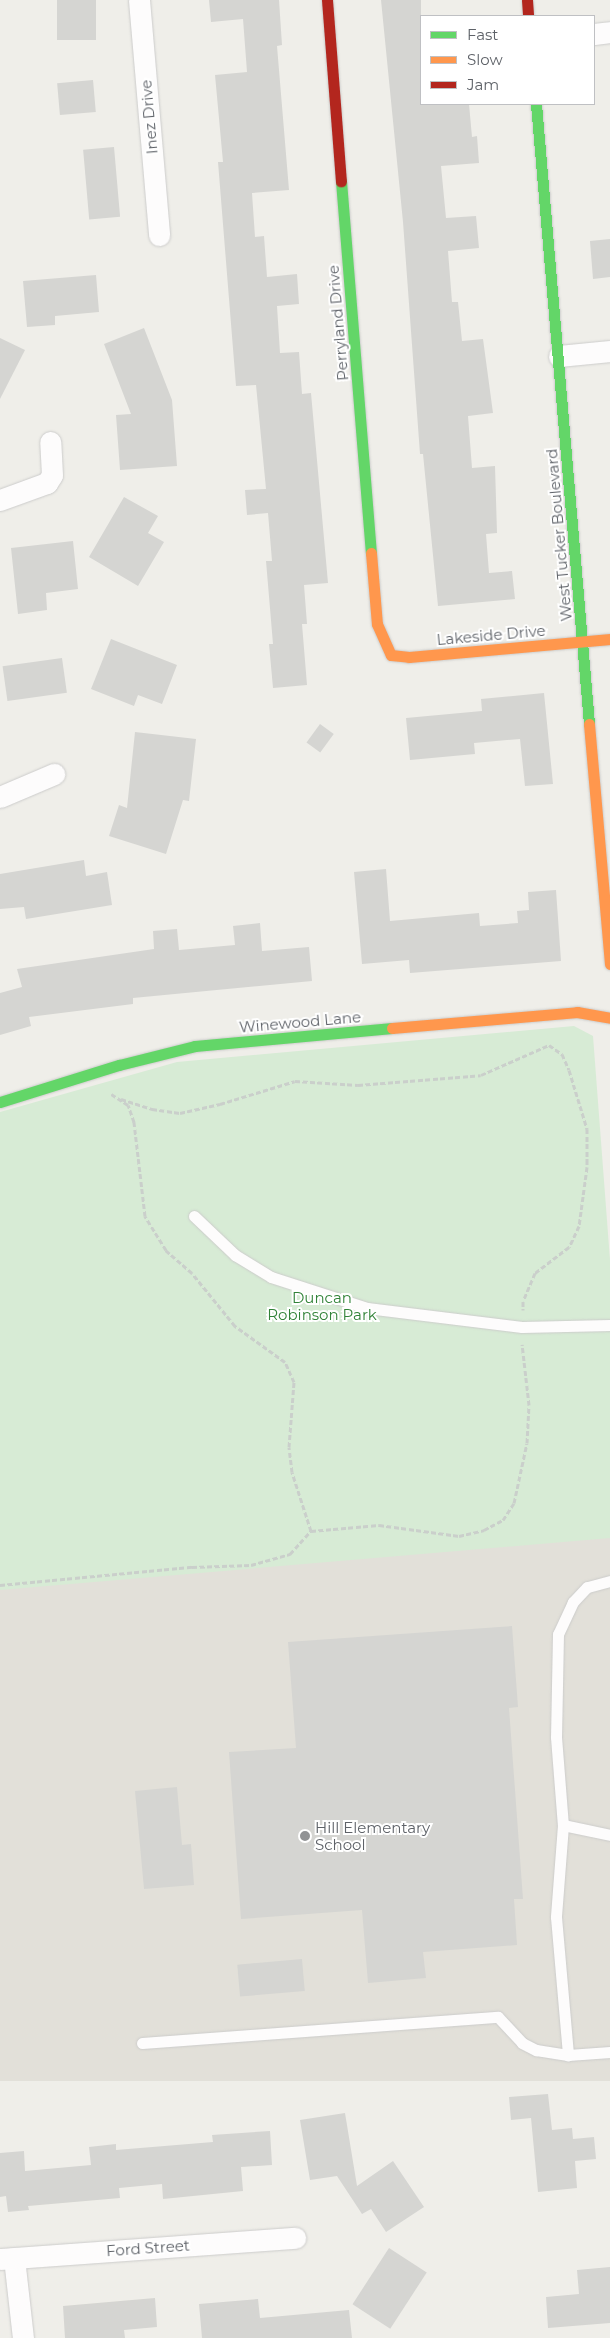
<!DOCTYPE html>
<style>
body{margin:0}
#map{position:relative;width:610px;height:2338px;overflow:hidden;background:#efeee9;font-family:Montserrat,sans-serif}
div>[style]{position:absolute}
[style*='--x']{left:calc(var(--x)*1px);top:calc(var(--y)*1px);width:calc(var(--w)*1px);rotate:calc(var(--a)*1deg)}
.education>*{inset:0;background:#e2e0d9;transform-origin:0 0}
.green>*{inset:0;background:#d7ebd5}
.building>*{inset:0;background:#d5d5d2;transform-origin:0 0}
.path>*{height:3px;margin-top:-1.5px;transform-origin:0;background:repeating-linear-gradient(90deg,#cacfcb 0 5px,transparent 0 7.5px)}
.roads{filter:drop-shadow(0 0 1px #cccccb) drop-shadow(0 0 1px #cccccb)}
.lane>*{height:11px;margin:-5.5px;padding:0 5.5px;transform-origin:5.5px;border-radius:5.5px;background:#fdfcfc}
.street>*{height:21px;margin:-10.5px;padding:0 10.5px;transform-origin:10.5px;border-radius:10.5px;background:#fdfcfc}
.fast>*{height:11px;margin:-5.5px;padding:0 5.5px;transform-origin:5.5px;border-radius:5.5px;background:#63d668}
.slow>*{height:11px;margin:-5.5px;padding:0 5.5px;transform-origin:5.5px;border-radius:5.5px;background:#ff974d}
.jam>*{height:11px;margin:-5.5px;padding:0 5.5px;transform-origin:5.5px;border-radius:5.5px;background:#b3261e}
.dots>*{width:14px;height:14px;translate:-50% -50%;box-sizing:border-box;border:2px solid #fff;border-radius:50%}
span{translate:-50% -50%;white-space:nowrap;text-align:center;line-height:1.15;-webkit-text-stroke:4px #fff;paint-order:stroke}
.street-label{font-size:15px;color:#5e6268}
.park-label{font-size:15px;color:#318338}
.poi-label{font-size:15px;color:#5e6268}
.left{translate:0 -50%;text-align:left}
.legend{position:absolute;left:420px;top:15px;width:175px;height:90px;box-sizing:border-box;background:#fff;border:1px solid #bfc0c3;margin:0;padding:6px 9px;list-style:none;font-size:15px;color:#5e6268}
.legend li{display:flex;align-items:center;gap:10px;height:25px}
.legend b{width:25px;border:1px solid #bfc0c3}
</style>
<div id="map">
<div class="education">
<div style="left:610px;top:1538px;width:543px;height:612px;rotate:90deg"></div>
</div>
<div class="green">
<div style="clip-path:polygon(574px 1026px,593px 1036px,610px 1260px,610px 1538px,0 1590px,0 1112px,177px 1062px)"></div>
</div>
<div class="building">
<div style="left:57px;top:0;width:39px;height:40px"></div>
<div style="clip-path:polygon(209px 0,279px 0,282px 45px,277px 46px,289px 190px,252px 193px,255px 237px,264px 236px,267px 277px,297px 274px,299px 304px,277px 306px,280px 353px,299px 352px,302px 394px,311px 393px,328px 583px,304px 585px,307px 624px,302px 624px,307px 685px,273px 688px,269px 644px,273px 644px,266px 561px,272px 561px,268px 513px,247px 515px,245px 490px,266px 489px,256px 385px,236px 386px,218px 162px,223px 162px,215px 75px,247px 72px,243px 19px,211px 22px)"></div>
<div style="clip-path:polygon(381px 0,421px 0,421px 104px,469px 104px,472px 137px,477px 136px,479px 163px,441px 166px,446px 218px,476px 216px,479px 248px,448px 251px,452px 302px,458px 302px,462px 341px,483px 339px,493px 413px,468px 416px,472px 468px,495px 466px,497px 533px,486px 534px,489px 573px,512px 571px,515px 599px,438px 606px,423px 454px,420px 454px,403px 222px)"></div>
<div style="left:93px;top:80px;width:32px;height:36px;rotate:85deg"></div>
<div style="left:114px;top:147px;width:70px;height:31px;rotate:85deg"></div>
<div style="clip-path:polygon(610px 239px,610px 277px,593px 279px,590px 241px)"></div>
<div style="clip-path:polygon(96px 275px,99px 312px,55px 316px,55px 325px,27px 327px,23px 281px)"></div>
<div style="clip-path:polygon(144px 328px,172px 400px,177px 466px,120px 470px,116px 415px,131px 414px,104px 344px)"></div>
<div style="clip-path:polygon(0 338px,25px 350px,0 399px)"></div>
<div style="clip-path:polygon(124px 497px,158px 516px,148px 533px,164px 542px,138px 586px,89px 557px)"></div>
<div style="clip-path:polygon(73px 541px,78px 589px,46px 593px,47px 610px,18px 614px,11px 548px)"></div>
<div style="clip-path:polygon(111px 639px,177px 665px,162px 704px,138px 695px,134px 706px,91px 689px)"></div>
<div style="left:62px;top:658px;width:35px;height:60px;rotate:82deg"></div>
<div style="clip-path:polygon(544px 693px,553px 784px,525px 786px,520px 739px,474px 743px,475px 754px,410px 760px,406px 718px,482px 711px,481px 699px)"></div>
<div style="left:320px;top:724px;width:17px;height:23px;rotate:36deg"></div>
<div style="clip-path:polygon(135px 732px,196px 739px,189px 801px,183px 800px,166px 854px,109px 836px,119px 805px,127px 808px)"></div>
<div style="clip-path:polygon(84px 860px,86px 876px,107px 872px,112px 905px,26px 919px,24px 907px,0 909px,0 874px)"></div>
<div style="clip-path:polygon(386px 869px,390px 921px,479px 913px,480px 926px,518px 923px,517px 911px,529px 910px,528px 892px,556px 890px,561px 961px,410px 973px,409px 960px,362px 964px,354px 872px)"></div>
<div style="clip-path:polygon(260px 923px,262px 951px,309px 947px,312px 981px,133px 998px,133px 1004px,29px 1017px,31px 1026px,0 1035px,0 993px,22px 987px,17px 969px,154px 949px,153px 931px,177px 929px,179px 950px,235px 945px,233px 926px)"></div>
<div style="clip-path:polygon(512px 1626px,518px 1707px,509px 1708px,523px 1899px,514px 1899px,517px 1945px,423px 1952px,426px 1978px,368px 1983px,362px 1910px,241px 1919px,229px 1752px,296px 1748px,288px 1642px)"></div>
<div style="clip-path:polygon(177px 1787px,182px 1845px,191px 1844px,194px 1885px,144px 1889px,135px 1791px)"></div>
<div style="left:302px;top:1959px;width:32px;height:65px;rotate:85deg"></div>
<div style="clip-path:polygon(548px 2094px,552px 2130px,572px 2128px,573px 2139px,594px 2137px,596px 2159px,575px 2161px,577px 2188px,538px 2192px,531px 2118px,511px 2120px,509px 2097px)"></div>
<div style="clip-path:polygon(345px 2113px,357px 2186px,393px 2161px,424px 2207px,386px 2232px,371px 2209px,362px 2214px,337px 2176px,310px 2180px,300px 2120px)"></div>
<div style="clip-path:polygon(270px 2131px,272px 2165px,241px 2167px,243px 2191px,163px 2199px,162px 2184px,119px 2188px,120px 2198px,28px 2206px,29px 2210px,8px 2212px,6px 2196px,0 2197px,0 2153px,24px 2151px,25px 2171px,91px 2165px,89px 2147px,116px 2144px,116px 2150px,213px 2142px,212px 2135px)"></div>
<div style="left:389px;top:2248px;width:45px;height:67px;rotate:33deg"></div>
<div style="clip-path:polygon(610px 2267px,610px 2323px,548px 2328px,546px 2297px,579px 2294px,577px 2270px)"></div>
<div style="clip-path:polygon(155px 2298px,157px 2327px,124px 2330px,125px 2338px,65px 2338px,63px 2306px)"></div>
<div style="clip-path:polygon(258px 2299px,260px 2318px,349px 2310px,352px 2338px,202px 2338px,199px 2304px)"></div>
</div>
<div class="path">
<div style="--x:121;--y:1099;--w:33;--a:18"></div>
<div style="--x:152;--y:1109;--w:28;--a:8"></div>
<div style="--x:180;--y:1113;--w:41;--a:-12.7"></div>
<div style="--x:220;--y:1104;--w:78;--a:-17"></div>
<div style="--x:295;--y:1081;--w:63;--a:3.6"></div>
<div style="--x:358;--y:1085;--w:123;--a:-4.6"></div>
<div style="--x:481;--y:1075;--w:74;--a:-23.8"></div>
<div style="--x:549;--y:1045;--w:16;--a:35"></div>
<div style="--x:562;--y:1054;--w:17;--a:66"></div>
<div style="--x:569;--y:1070;--w:62;--a:73"></div>
<div style="--x:587;--y:1129;--w:38;--a:90"></div>
<div style="--x:587;--y:1167;--w:60;--a:97.7"></div>
<div style="--x:579;--y:1226;--w:23;--a:115"></div>
<div style="--x:569;--y:1247;--w:43;--a:142.6"></div>
<div style="--x:535;--y:1273;--w:30;--a:113"></div>
<div style="--x:523;--y:1301;--w:9;--a:90"></div>
<div style="--x:311;--y:1531;--w:68;--a:-5"></div>
<div style="--x:379;--y:1525;--w:81;--a:7.8"></div>
<div style="--x:459;--y:1536;--w:26;--a:-13"></div>
<div style="--x:484;--y:1530;--w:21;--a:-28"></div>
<div style="--x:503;--y:1520;--w:20;--a:-57"></div>
<div style="--x:514;--y:1503;--w:61;--a:-77.8"></div>
<div style="--x:527;--y:1443;--w:38;--a:-87"></div>
<div style="--x:529;--y:1405;--w:61;--a:-96.5"></div>
<div style="--x:0;--y:1585;--w:193;--a:-5.4"></div>
<div style="--x:192;--y:1567;--w:59;--a:-1.9"></div>
<div style="--x:251;--y:1565;--w:41;--a:-15.8"></div>
<div style="--x:290;--y:1554;--w:31;--a:-48"></div>
<div style="--x:311;--y:1531;--w:62;--a:-107.9"></div>
<div style="--x:292;--y:1472;--w:25;--a:-97"></div>
<div style="--x:289;--y:1447;--w:65;--a:-85.6"></div>
<div style="--x:294;--y:1382;--w:22;--a:-114"></div>
<div style="--x:285;--y:1362;--w:62;--a:-144.2"></div>
<div style="--x:235;--y:1326;--w:68;--a:-129.1"></div>
<div style="--x:192;--y:1273;--w:35;--a:-139"></div>
<div style="--x:166;--y:1250;--w:40;--a:-122"></div>
<div style="--x:145;--y:1216;--w:95;--a:-96.7"></div>
<div style="--x:134;--y:1122;--w:18;--a:-109"></div>
<div style="--x:128;--y:1105;--w:20;--a:-147"></div>
</div>
<div class="roads">
<div class="lane">
<div style="--x:194;--y:1216;--w:57;--a:43.6"></div>
<div style="--x:235;--y:1255;--w:42;--a:31.4"></div>
<div style="--x:271;--y:1277;--w:101;--a:17.9"></div>
<div style="--x:367;--y:1308;--w:156;--a:7"></div>
<div style="--x:522;--y:1327;--w:88;--a:-1.3"></div>
<div style="--x:610;--y:1581;--w:24;--a:165"></div>
<div style="--x:587;--y:1587;--w:21;--a:133"></div>
<div style="--x:573;--y:1602;--w:35;--a:115"></div>
<div style="--x:558;--y:1634;--w:103;--a:91.1"></div>
<div style="--x:556;--y:1737;--w:88;--a:85.5"></div>
<div style="--x:563;--y:1825;--w:48;--a:12"></div>
<div style="--x:563;--y:1825;--w:92;--a:94.4"></div>
<div style="--x:556;--y:1917;--w:139;--a:85"></div>
<div style="--x:568;--y:2055;--w:42;--a:-4.1"></div>
<div style="--x:142;--y:2043;--w:357;--a:-4.2"></div>
<div style="--x:498;--y:2017;--w:35;--a:47"></div>
<div style="--x:522;--y:2043;--w:16;--a:27"></div>
<div style="--x:536;--y:2050;--w:32;--a:9"></div>
</div>
<div class="street">
<div style="--x:139;--y:0;--w:236;--a:85.1"></div>
<div style="--x:594;--y:34;--w:16;--a:-7"></div>
<div style="--x:559;--y:356;--w:51;--a:-5.6"></div>
<div style="--x:0;--y:500;--w:50;--a:-19.9"></div>
<div style="--x:47;--y:483;--w:9;--a:-58"></div>
<div style="--x:52;--y:475;--w:33;--a:-93"></div>
<div style="--x:0;--y:797;--w:59;--a:-23.1"></div>
<div style="--x:14;--y:2258;--w:81;--a:83.6"></div>
<div style="--x:0;--y:2259;--w:296;--a:-4.1"></div>
</div>
<div class="fast">
<div style="--x:536;--y:104;--w:622;--a:85.11"></div>
<div style="--x:341;--y:181;--w:373;--a:85.4"></div>
<div style="--x:0;--y:1102;--w:125;--a:-17.3"></div>
<div style="--x:119;--y:1065;--w:78;--a:-14"></div>
<div style="--x:195;--y:1046;--w:198;--a:-5.2"></div>
</div>
<div class="slow">
<div style="--x:371;--y:553;--w:71;--a:85.2"></div>
<div style="--x:377;--y:624;--w:34;--a:66"></div>
<div style="--x:391;--y:655;--w:18;--a:6"></div>
<div style="--x:409;--y:657;--w:202;--a:-5.1"></div>
<div style="--x:589;--y:724;--w:241;--a:85"></div>
<div style="--x:392;--y:1028;--w:186;--a:-4.9"></div>
<div style="--x:577;--y:1012;--w:34;--a:10"></div>
</div>
<div class="jam">
<div style="--x:327;--y:0;--w:182;--a:85.6"></div>
<div style="--x:527;--y:0;--w:16;--a:86"></div>
</div>
</div>
<div class="dots">
<div style="left:305px;top:1836px;background:#919395"></div>
</div>
<div class="street-label">
<span style="left:149px;top:117px;rotate:-95deg">Inez Drive</span>
<span style="left:338px;top:323px;rotate:-95deg">Perryland Drive</span>
<span style="left:559px;top:535px;rotate:-95deg">West Tucker Boulevard</span>
<span style="left:491px;top:635px;rotate:-5deg">Lakeside Drive</span>
<span style="left:300px;top:1022px;rotate:-5deg">Winewood Lane</span>
<span style="left:148px;top:2248px;rotate:-4deg">Ford Street</span>
</div>
<div class="park-label">
<span style="left:322px;top:1306px">Duncan<br>Robinson Park</span>
</div>
<div class="poi-label">
<span class="left" style="left:315px;top:1836px">Hill Elementary<br>School</span>
</div>
<ul class="legend">
<li><b style="height:6px;background:#63d668"></b>Fast</li>
<li><b style="height:6px;background:#ff974d"></b>Slow</li>
<li><b style="height:6px;background:#b3261e"></b>Jam</li>
</ul>
</div>
